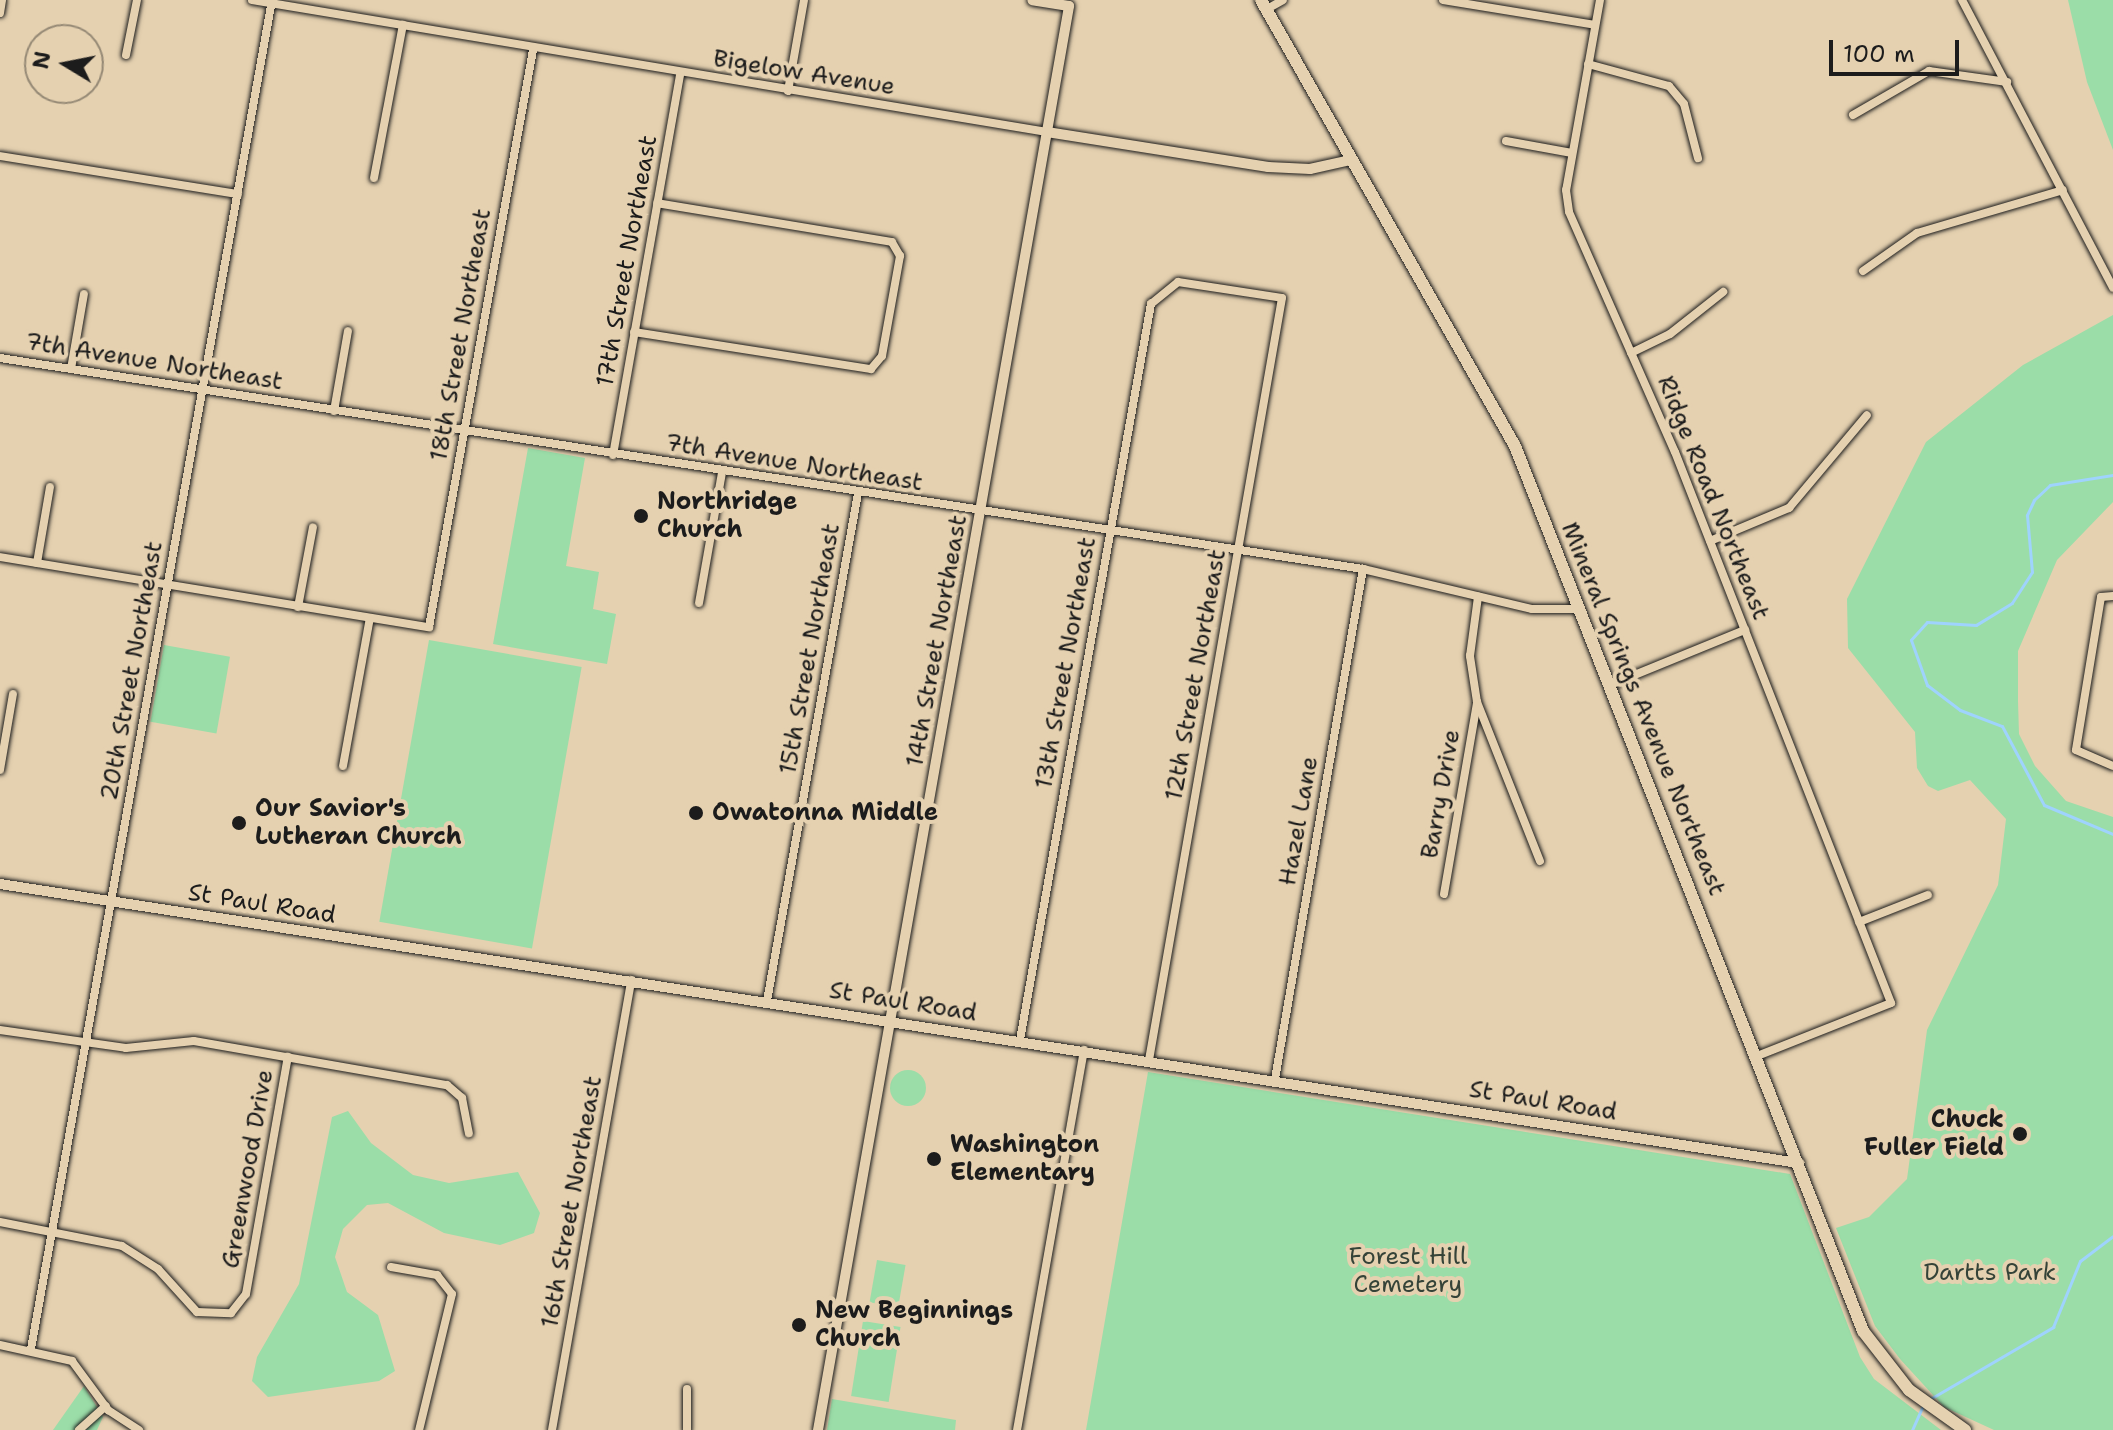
<!DOCTYPE html>
<style>
body{margin:0}
#map{position:relative;width:2113px;height:1430px;overflow:hidden;background:#e5d1b0;font-family:"Shantell Sans",sans-serif}
div>[style]{position:absolute}
[style*='--x']{left:calc(var(--x)*1px);top:calc(var(--y)*1px);width:calc(var(--w)*1px);rotate:calc(var(--a)*1deg)}
.green>*{inset:0;background:#9bdda8;transform-origin:0 0}
.round{border-radius:50%}
.stream>*{height:3px;margin:-1.5px;padding:0 1.5px;transform-origin:1.5px;border-radius:1.5px;background:#9fd3fd}
.roads{filter:drop-shadow(0 0 2px #1c1c1c) drop-shadow(0 0 2px #1c1c1c)}
.minor>*{height:8px;margin:-4px;padding:0 4px;transform-origin:4px;border-radius:4px;background:#e5d1b0}
.tertiary>*{height:10px;margin:-5px;padding:0 5px;transform-origin:5px;border-radius:5px;background:#e5d1b0}
.secondary>*{height:12px;margin:-6px;padding:0 6px;transform-origin:6px;border-radius:6px;background:#e5d1b0}
.dots>*{width:22px;height:22px;translate:-50% -50%;box-sizing:border-box;border:4px solid #e5d1b0;border-radius:50%}
span{translate:-50% -50%;white-space:nowrap;text-align:center;line-height:1.15;-webkit-text-stroke:8px #e5d1b0;paint-order:stroke}
.street-label{font-size:24px;color:#1c1c1c}
.poi-label{font-size:24px;color:#1c1c1c;font-weight:700}
.left{translate:0 -50%;text-align:left}
.right{translate:-100% -50%;text-align:right}
.park-label{font-size:24px;color:#354338}
.north{position:absolute;left:24px;top:24px;width:80px;height:80px;box-sizing:border-box;background:#e5d1b0;border:2px solid #958975;border-radius:50%;rotate:280deg;font-size:22px;font-weight:700;line-height:32px;text-align:center;color:#1c1c1c}
.north::after{content:'';display:block;margin:auto;width:28px;height:36px;background:#1c1c1c;clip-path:polygon(50% 0,100% 100%,50% 72%,0 100%)}
.scale{position:absolute;left:1829px;top:40px;width:130px;height:36px;box-sizing:border-box;border:4px solid #1c1c1c;border-top:0;padding-left:10px;font-size:24px;line-height:28px;white-space:nowrap;color:#1c1c1c;-webkit-text-stroke:6px #e5d1b0;paint-order:stroke}
</style>
<div id="map">
<div class="green">
<div style="clip-path:polygon(2068px 0,2113px 0,2113px 150px,2087px 82px)"></div>
<div style="clip-path:polygon(2113px 315px,2113px 502px,2057px 560px,2018px 651px,2018px 701px,2019px 734px,2035px 766px,2066px 801px,2113px 817px,2113px 1430px,1994px 1430px,1944px 1407px,1900px 1359px,1875px 1326px,1836px 1228px,1869px 1217px,1907px 1179px,1927px 1030px,1998px 885px,2006px 819px,1970px 780px,1938px 791px,1928px 786px,1917px 768px,1915px 732px,1848px 648px,1847px 599px,1926px 442px,2023px 365px)"></div>
<div style="clip-path:polygon(528px 448px,585px 458px,566px 566px,599px 572px,593px 609px,616px 614px,607px 664px,493px 644px)"></div>
<div style="left:429px;top:640px;width:155px;height:286px;rotate:10deg"></div>
<div style="left:164px;top:645px;width:67px;height:78px;rotate:10deg"></div>
<div class="round" style="left:890px;top:1070px;width:36px;height:36px"></div>
<div style="clip-path:polygon(1148px 1072px,1790px 1174px,1860px 1357px,1874px 1379px,1941px 1430px,1086px 1430px)"></div>
<div style="clip-path:polygon(348px 1111px,371px 1143px,413px 1175px,449px 1183px,518px 1172px,540px 1213px,534px 1233px,500px 1245px,444px 1233px,388px 1203px,367px 1205px,343px 1229px,335px 1257px,347px 1292px,378px 1315px,395px 1371px,379px 1381px,268px 1397px,252px 1381px,257px 1357px,299px 1284px,332px 1117px)"></div>
<div style="left:877px;top:1260px;width:29px;height:43px;rotate:10deg"></div>
<div style="left:863px;top:1321px;width:38px;height:76px;rotate:9deg"></div>
<div style="clip-path:polygon(84px 1386px,103px 1417px,97px 1430px,53px 1430px)"></div>
<div style="clip-path:polygon(832px 1399px,956px 1420px,955px 1430px,827px 1430px)"></div>
</div>
<div class="stream">
<div style="--x:2113;--y:475;--w:64;--a:171"></div>
<div style="--x:2050;--y:485;--w:22;--a:137"></div>
<div style="--x:2034;--y:500;--w:17;--a:115"></div>
<div style="--x:2027;--y:515;--w:57;--a:85"></div>
<div style="--x:2032;--y:572;--w:37;--a:123"></div>
<div style="--x:2012;--y:603;--w:42;--a:148.6"></div>
<div style="--x:1976;--y:625;--w:49;--a:-176.5"></div>
<div style="--x:1927;--y:622;--w:24;--a:132"></div>
<div style="--x:1911;--y:640;--w:48;--a:70.4"></div>
<div style="--x:1927;--y:685;--w:41;--a:37.1"></div>
<div style="--x:1960;--y:710;--w:45;--a:20.9"></div>
<div style="--x:2002;--y:726;--w:89;--a:62"></div>
<div style="--x:2044;--y:805;--w:75;--a:22.8"></div>
<div style="--x:1930;--y:1399;--w:143;--a:-30.3"></div>
<div style="--x:2053;--y:1327;--w:71;--a:-67.8"></div>
<div style="--x:2080;--y:1261;--w:41;--a:-37.1"></div>
<div style="--x:1912;--y:1430;--w:30;--a:-66"></div>
</div>
<div class="roads">
<div class="minor">
<div style="--x:252;--y:0;--w:806;--a:9.43"></div>
<div style="--x:1443;--y:0;--w:154;--a:9.3"></div>
<div style="--x:1600;--y:0;--w:193;--a:100.1"></div>
<div style="--x:1566;--y:190;--w:22;--a:82"></div>
<div style="--x:1569;--y:212;--w:262;--a:66.2"></div>
<div style="--x:1675;--y:452;--w:592;--a:68.59"></div>
<div style="--x:1891;--y:1003;--w:144;--a:158.4"></div>
<div style="--x:1962;--y:0;--w:325;--a:62.3"></div>
<div style="--x:1267;--y:9;--w:18;--a:-29"></div>
<div style="--x:0;--y:13;--w:13;--a:-81"></div>
<div style="--x:126;--y:55;--w:56;--a:-78.7"></div>
<div style="--x:1588;--y:64;--w:84;--a:15.2"></div>
<div style="--x:1669;--y:86;--w:23;--a:50"></div>
<div style="--x:1684;--y:104;--w:56;--a:75.5"></div>
<div style="--x:788;--y:91;--w:92;--a:-80"></div>
<div style="--x:1853;--y:115;--w:88;--a:-30.1"></div>
<div style="--x:1929;--y:71;--w:79;--a:8"></div>
<div style="--x:1506;--y:141;--w:67;--a:10.3"></div>
<div style="--x:0;--y:156;--w:241;--a:9.1"></div>
<div style="--x:374;--y:178;--w:156;--a:-79.3"></div>
<div style="--x:1863;--y:271;--w:66;--a:-35.1"></div>
<div style="--x:1917;--y:233;--w:152;--a:-16.4"></div>
<div style="--x:634;--y:332;--w:240;--a:8.9"></div>
<div style="--x:871;--y:369;--w:17;--a:-50"></div>
<div style="--x:882;--y:356;--w:102;--a:-79.8"></div>
<div style="--x:900;--y:256;--w:16;--a:-120"></div>
<div style="--x:892;--y:242;--w:238;--a:-170.6"></div>
<div style="--x:1631;--y:353;--w:43;--a:-26"></div>
<div style="--x:1670;--y:334;--w:68;--a:-38.4"></div>
<div style="--x:0;--y:358;--w:1379;--a:8.8"></div>
<div style="--x:1363;--y:569;--w:174;--a:13.3"></div>
<div style="--x:1532;--y:609;--w:49;--a:0"></div>
<div style="--x:71;--y:369;--w:76;--a:-80.2"></div>
<div style="--x:334;--y:411;--w:81;--a:-80.1"></div>
<div style="--x:613;--y:455;--w:387;--a:-80"></div>
<div style="--x:1710;--y:541;--w:86;--a:-22.7"></div>
<div style="--x:1789;--y:508;--w:121;--a:-50"></div>
<div style="--x:0;--y:557;--w:435;--a:9.3"></div>
<div style="--x:429;--y:627;--w:586;--a:-79.78"></div>
<div style="--x:37;--y:563;--w:77;--a:-80.3"></div>
<div style="--x:2113;--y:596;--w:12;--a:175"></div>
<div style="--x:2101;--y:597;--w:155;--a:99.3"></div>
<div style="--x:2076;--y:750;--w:40;--a:23.4"></div>
<div style="--x:699;--y:603;--w:133;--a:-80"></div>
<div style="--x:298;--y:607;--w:81;--a:-79.4"></div>
<div style="--x:1610;--y:685;--w:146;--a:-22.2"></div>
<div style="--x:1477;--y:702;--w:171;--a:68.4"></div>
<div style="--x:343;--y:766;--w:150;--a:-79.7"></div>
<div style="--x:0;--y:770;--w:77;--a:-80.3"></div>
<div style="--x:1444;--y:894;--w:195;--a:-80.2"></div>
<div style="--x:1477;--y:702;--w:47;--a:-98.7"></div>
<div style="--x:1470;--y:656;--w:60;--a:-82.3"></div>
<div style="--x:1859;--y:922;--w:74;--a:-21.4"></div>
<div style="--x:767;--y:1001;--w:516;--a:-79.84"></div>
<div style="--x:0;--y:1030;--w:127;--a:8.1"></div>
<div style="--x:126;--y:1048;--w:68;--a:-5.9"></div>
<div style="--x:194;--y:1041;--w:257;--a:9.9"></div>
<div style="--x:447;--y:1085;--w:20;--a:41"></div>
<div style="--x:462;--y:1098;--w:36;--a:79"></div>
<div style="--x:1020;--y:1040;--w:748;--a:-79.91"></div>
<div style="--x:1151;--y:304;--w:35;--a:-39"></div>
<div style="--x:1178;--y:282;--w:105;--a:8.7"></div>
<div style="--x:1282;--y:298;--w:774;--a:99.9"></div>
<div style="--x:1275;--y:1079;--w:518;--a:-80.21"></div>
<div style="--x:0;--y:1222;--w:124;--a:11.1"></div>
<div style="--x:122;--y:1246;--w:43;--a:32.6"></div>
<div style="--x:158;--y:1269;--w:58;--a:47.8"></div>
<div style="--x:197;--y:1312;--w:34;--a:2"></div>
<div style="--x:231;--y:1313;--w:24;--a:-52"></div>
<div style="--x:246;--y:1294;--w:241;--a:-80"></div>
<div style="--x:391;--y:1267;--w:47;--a:9.9"></div>
<div style="--x:437;--y:1275;--w:24;--a:52"></div>
<div style="--x:452;--y:1294;--w:140;--a:103.6"></div>
<div style="--x:0;--y:1345;--w:74;--a:12.5"></div>
<div style="--x:72;--y:1361;--w:61;--a:53.7"></div>
<div style="--x:108;--y:1410;--w:37;--a:33"></div>
<div style="--x:31;--y:1349;--w:1370;--a:-79.87"></div>
<div style="--x:687;--y:1389;--w:41;--a:90"></div>
<div style="--x:79;--y:1430;--w:36;--a:-42"></div>
<div style="--x:552;--y:1430;--w:457;--a:-80"></div>
<div style="--x:1017;--y:1430;--w:386;--a:-80"></div>
</div>
<div class="tertiary">
<div style="--x:1047;--y:132;--w:224;--a:9"></div>
<div style="--x:1268;--y:167;--w:42;--a:2.7"></div>
<div style="--x:1310;--y:169;--w:42;--a:-12.4"></div>
<div style="--x:0;--y:884;--w:1821;--a:8.82"></div>
<div style="--x:818;--y:1430;--w:1446;--a:-80"></div>
<div style="--x:1069;--y:6;--w:37;--a:-171"></div>
</div>
<div class="secondary">
<div style="--x:1261;--y:0;--w:513;--a:60.34"></div>
<div style="--x:1515;--y:446;--w:951;--a:68.53"></div>
<div style="--x:1863;--y:1331;--w:75;--a:52.1"></div>
<div style="--x:1909;--y:1390;--w:69;--a:35.5"></div>
</div>
</div>
<div class="dots">
<div style="left:641px;top:516px;background:#1c1c1c"></div>
<div style="left:696px;top:813px;background:#1c1c1c"></div>
<div style="left:239px;top:823px;background:#1c1c1c"></div>
<div style="left:2020px;top:1134px;background:#1c1c1c"></div>
<div style="left:934px;top:1159px;background:#1c1c1c"></div>
<div style="left:799px;top:1325px;background:#1c1c1c"></div>
</div>
<div class="street-label">
<span style="left:804px;top:73px;rotate:9deg">Bigelow Avenue</span>
<span style="left:627px;top:261px;rotate:-80deg">17th Street Northeast</span>
<span style="left:461px;top:335px;rotate:-80deg">18th Street Northeast</span>
<span style="left:154px;top:362px;rotate:9deg">7th Avenue Northeast</span>
<span style="left:794px;top:463px;rotate:9deg">7th Avenue Northeast</span>
<span style="left:1713px;top:498px;rotate:68deg">Ridge Road Northeast</span>
<span style="left:937px;top:641px;rotate:-80deg">14th Street Northeast</span>
<span style="left:810px;top:649px;rotate:-80deg">15th Street Northeast</span>
<span style="left:1066px;top:663px;rotate:-80deg">13th Street Northeast</span>
<span style="left:132px;top:671px;rotate:-80deg">20th Street Northeast</span>
<span style="left:1196px;top:675px;rotate:-80deg">12th Street Northeast</span>
<span style="left:1643px;top:709px;rotate:68deg">Mineral Springs Avenue Northeast</span>
<span style="left:1441px;top:794px;rotate:-80deg">Barry Drive</span>
<span style="left:1299px;top:821px;rotate:-80deg">Hazel Lane</span>
<span style="left:262px;top:904px;rotate:9deg">St Paul Road</span>
<span style="left:903px;top:1002px;rotate:9deg">St Paul Road</span>
<span style="left:1543px;top:1101px;rotate:9deg">St Paul Road</span>
<span style="left:248px;top:1169px;rotate:-80deg">Greenwood Drive</span>
<span style="left:572px;top:1202px;rotate:-80deg">16th Street Northeast</span>
</div>
<div class="poi-label">
<span class="left" style="left:657px;top:516px">Northridge<br>Church</span>
<span class="left" style="left:255px;top:823px">Our Savior's<br>Lutheran Church</span>
<span class="left" style="left:712px;top:813px">Owatonna Middle</span>
<span class="right" style="left:2004px;top:1134px">Chuck<br>Fuller Field</span>
<span class="left" style="left:950px;top:1159px">Washington<br>Elementary</span>
<span class="left" style="left:815px;top:1325px">New Beginnings<br>Church</span>
</div>
<div class="park-label">
<span style="left:1408px;top:1271px">Forest Hill<br>Cemetery</span>
<span style="left:1990px;top:1273px">Dartts Park</span>
</div>
<div class="north">N</div>
<div class="scale">100 m</div>
</div>
